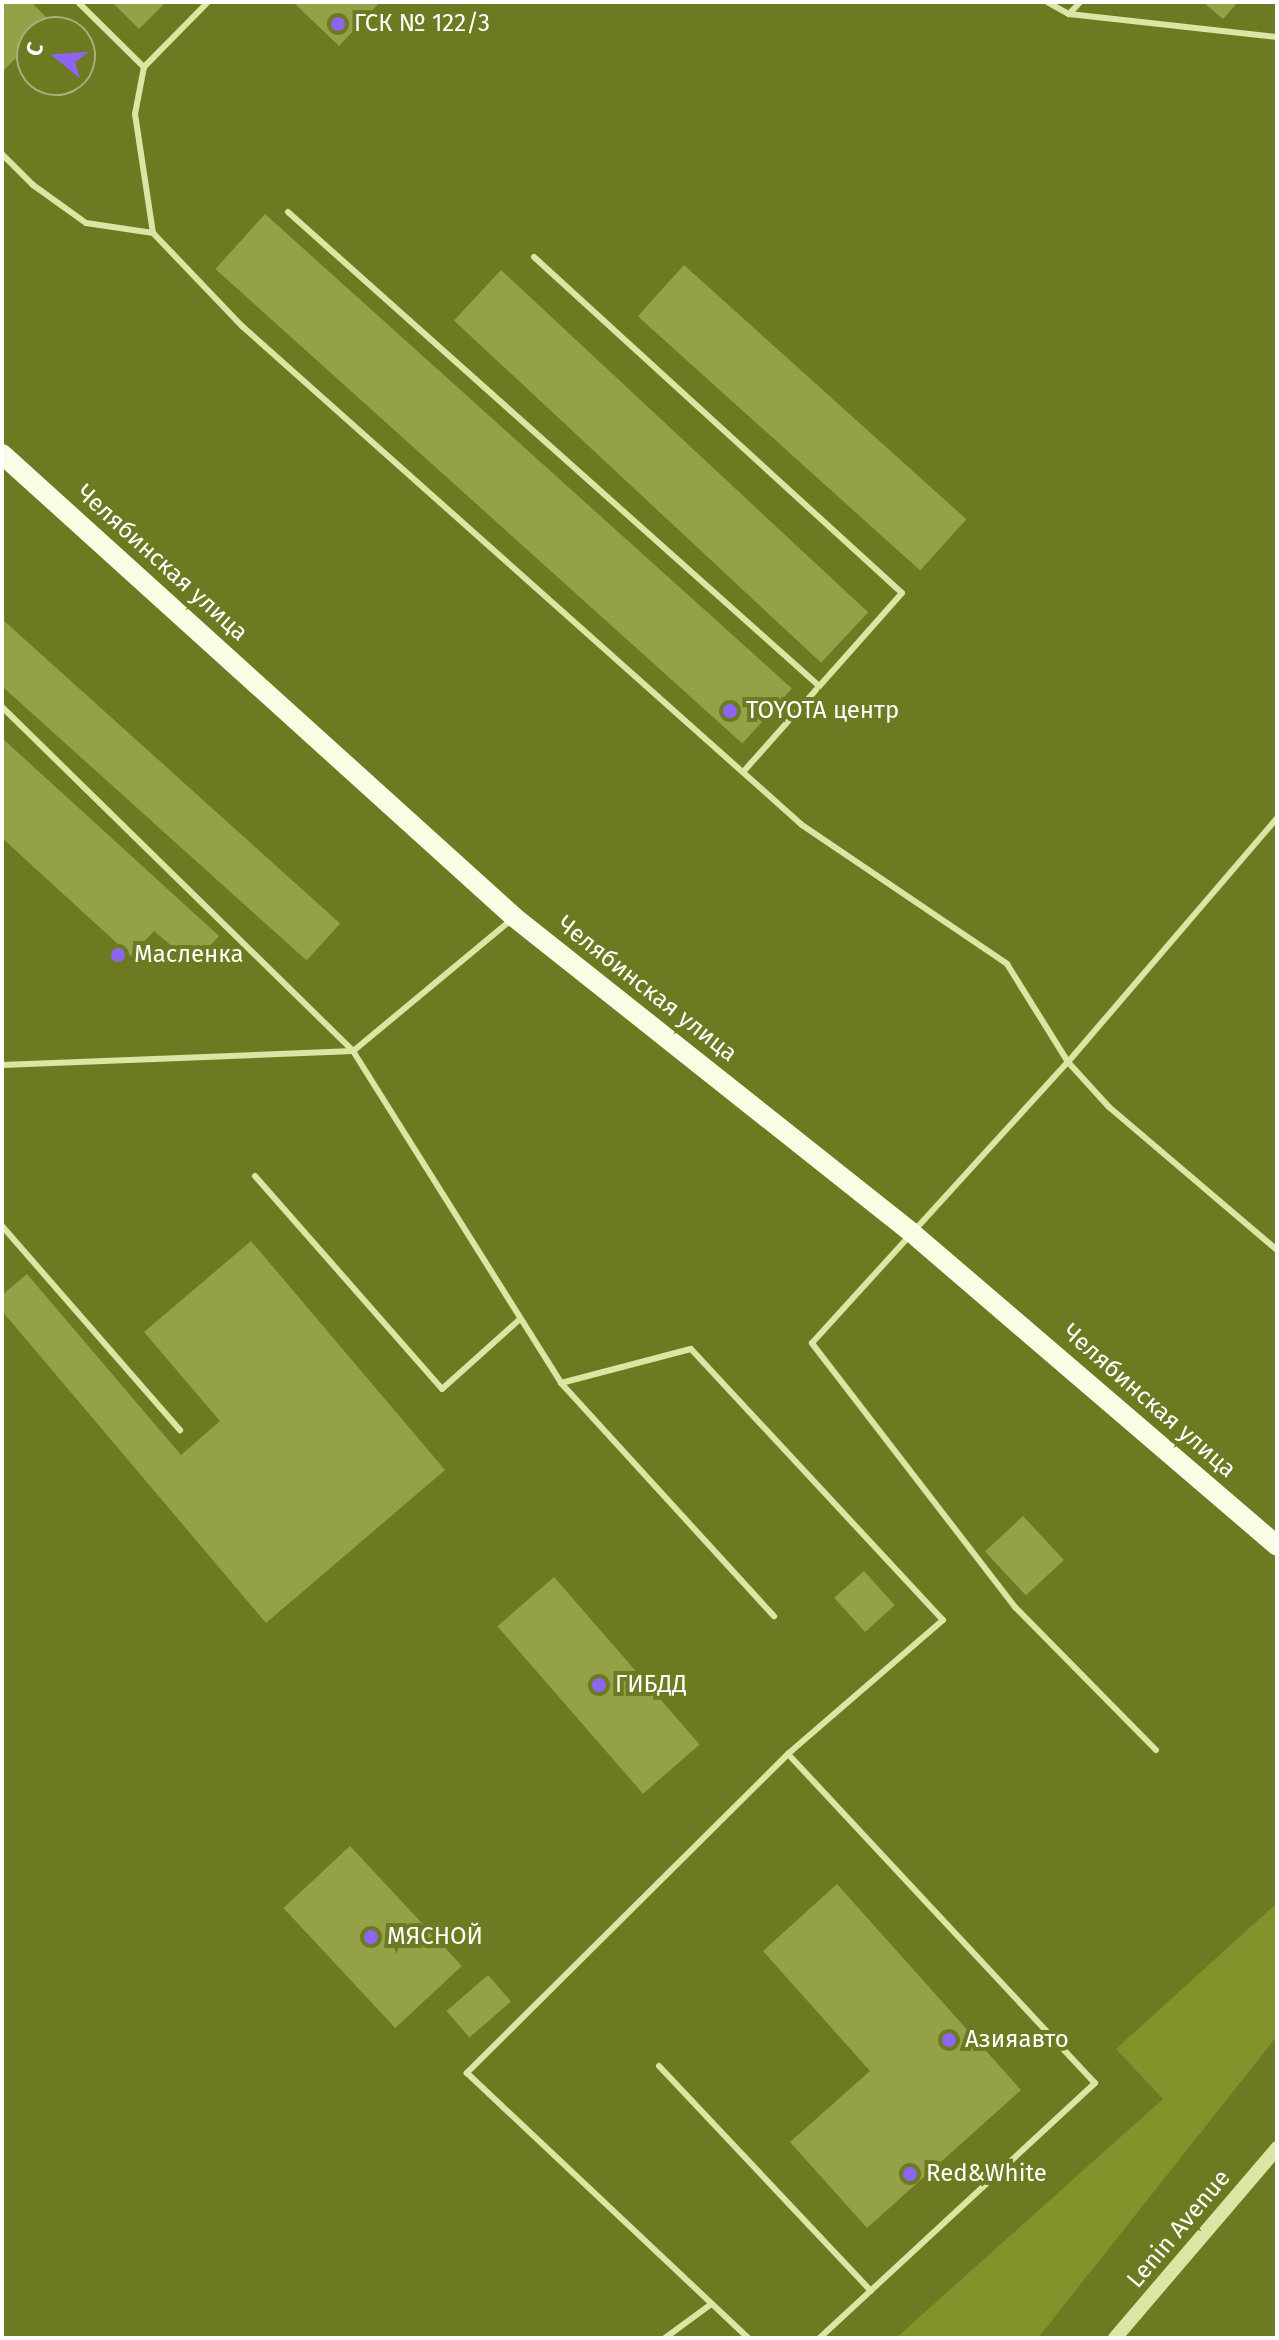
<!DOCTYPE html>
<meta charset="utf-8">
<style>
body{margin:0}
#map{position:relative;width:1279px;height:2340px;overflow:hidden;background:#6d7a22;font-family:"Fira Sans",sans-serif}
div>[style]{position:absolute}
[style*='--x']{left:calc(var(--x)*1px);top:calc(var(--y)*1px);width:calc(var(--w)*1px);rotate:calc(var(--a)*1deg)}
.green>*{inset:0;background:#84922c}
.building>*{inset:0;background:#95a146;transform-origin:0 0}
.service>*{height:6px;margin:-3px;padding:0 3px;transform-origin:3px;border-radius:3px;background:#dce5a3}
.tertiary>*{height:14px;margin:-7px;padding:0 7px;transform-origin:7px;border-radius:7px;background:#dce5a3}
.primary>*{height:20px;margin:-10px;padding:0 10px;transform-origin:10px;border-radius:10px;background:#f8fde4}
.dots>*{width:22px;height:22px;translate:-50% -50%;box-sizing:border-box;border:4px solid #6d7a22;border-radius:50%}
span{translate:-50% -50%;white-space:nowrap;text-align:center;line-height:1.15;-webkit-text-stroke:8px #6d7a22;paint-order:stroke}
.poi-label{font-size:24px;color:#fff}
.left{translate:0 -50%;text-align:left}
.street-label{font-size:24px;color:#fff}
.frame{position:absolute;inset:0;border:4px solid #fff;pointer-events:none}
.north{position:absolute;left:16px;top:16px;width:80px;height:80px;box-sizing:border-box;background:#6d7a22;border:2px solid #a7af7a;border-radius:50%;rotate:288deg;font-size:22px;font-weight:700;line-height:32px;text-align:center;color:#fff}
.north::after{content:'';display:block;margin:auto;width:28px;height:36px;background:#8e65f1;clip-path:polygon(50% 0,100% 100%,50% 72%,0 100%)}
</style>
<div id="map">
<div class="green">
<div style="clip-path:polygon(1277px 1903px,1277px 2036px,1038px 2338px,896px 2338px,1163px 2099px,1116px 2049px)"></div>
</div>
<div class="building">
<div style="clip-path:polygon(2px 2px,31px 2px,52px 23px,43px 32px,32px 32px,32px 42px,2px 72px)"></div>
<div style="clip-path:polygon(112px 2px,166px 2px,139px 29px)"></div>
<div style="clip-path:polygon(293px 2px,380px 2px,339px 46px)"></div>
<div style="clip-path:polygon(1203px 2px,1238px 2px,1223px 19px)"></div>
<div style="left:265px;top:214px;width:709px;height:74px;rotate:42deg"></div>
<div style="left:684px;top:265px;width:380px;height:69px;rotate:42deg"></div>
<div style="left:501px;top:270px;width:502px;height:69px;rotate:43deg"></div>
<div style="left:2px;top:619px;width:455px;height:50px;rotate:42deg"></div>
<div style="clip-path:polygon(2px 738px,219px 936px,193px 964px,154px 931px,131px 956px,2px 838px)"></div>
<div style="clip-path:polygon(251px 1241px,445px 1470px,266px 1623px,2px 1311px,2px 1295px,27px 1274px,181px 1455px,220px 1421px,144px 1332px)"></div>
<div style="left:1023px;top:1516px;width:60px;height:52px;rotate:47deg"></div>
<div style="left:864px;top:1571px;width:46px;height:40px;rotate:48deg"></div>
<div style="left:554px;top:1577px;width:222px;height:75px;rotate:49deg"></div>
<div style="left:350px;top:1846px;width:164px;height:91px;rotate:47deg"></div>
<div style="clip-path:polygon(837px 1884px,1021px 2090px,867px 2228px,790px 2142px,870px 2071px,763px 1951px)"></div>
<div style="left:488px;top:1975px;width:35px;height:55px;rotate:49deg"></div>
</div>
<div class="service">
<div style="--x:78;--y:2;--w:93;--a:44.6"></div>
<div style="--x:208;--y:2;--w:91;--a:134.6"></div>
<div style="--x:144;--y:67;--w:48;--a:100.8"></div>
<div style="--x:135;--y:114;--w:120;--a:81.4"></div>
<div style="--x:153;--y:233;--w:129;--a:46.3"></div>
<div style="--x:242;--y:326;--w:750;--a:41.7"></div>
<div style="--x:802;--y:825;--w:248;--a:34.1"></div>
<div style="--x:1007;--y:964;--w:115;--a:58.1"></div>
<div style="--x:1068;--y:1062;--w:61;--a:47.7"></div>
<div style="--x:1109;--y:1107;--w:221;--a:40.4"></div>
<div style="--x:1047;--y:2;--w:25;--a:29"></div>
<div style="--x:1069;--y:14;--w:209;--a:6.3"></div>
<div style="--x:1069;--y:14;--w:16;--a:-47"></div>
<div style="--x:2;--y:154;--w:44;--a:45"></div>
<div style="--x:33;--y:185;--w:65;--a:35.6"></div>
<div style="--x:86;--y:223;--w:68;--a:8.5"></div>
<div style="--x:288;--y:212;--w:712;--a:41.75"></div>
<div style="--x:534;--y:257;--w:498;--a:42.4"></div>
<div style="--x:902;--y:593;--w:239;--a:131.6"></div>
<div style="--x:2;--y:707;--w:491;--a:44.4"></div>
<div style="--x:353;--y:1051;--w:351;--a:177.7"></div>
<div style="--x:511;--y:920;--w:205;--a:140.3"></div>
<div style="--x:353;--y:1051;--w:392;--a:57.9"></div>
<div style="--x:561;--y:1383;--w:316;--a:47.6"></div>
<div style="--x:255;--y:1176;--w:283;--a:48.7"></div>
<div style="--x:442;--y:1389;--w:105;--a:-41.9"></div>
<div style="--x:2;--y:1226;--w:271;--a:48.9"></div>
<div style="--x:561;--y:1383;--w:134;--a:-14.7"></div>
<div style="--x:691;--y:1349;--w:370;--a:47.1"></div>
<div style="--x:943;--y:1620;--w:205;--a:139.2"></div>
<div style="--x:788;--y:1754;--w:453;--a:135.2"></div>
<div style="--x:467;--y:2073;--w:386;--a:43.3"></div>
<div style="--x:1156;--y:1750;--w:201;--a:-134.6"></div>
<div style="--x:1015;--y:1607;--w:333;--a:-127.6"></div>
<div style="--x:812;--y:1343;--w:380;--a:-47.7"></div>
<div style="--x:1068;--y:1062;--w:321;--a:-49.4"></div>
<div style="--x:788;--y:1754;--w:450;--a:47"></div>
<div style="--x:1095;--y:2083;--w:375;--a:137.2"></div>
<div style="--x:659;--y:2066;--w:309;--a:46.7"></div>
<div style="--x:665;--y:2338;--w:56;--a:-36.3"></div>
</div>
<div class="tertiary">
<div style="--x:1115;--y:2338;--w:250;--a:-49.5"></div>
</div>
<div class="primary">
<div style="--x:2;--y:454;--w:690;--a:42.12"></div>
<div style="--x:514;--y:917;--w:507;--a:38.43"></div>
<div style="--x:911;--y:1232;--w:482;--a:40.6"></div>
</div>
<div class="dots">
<div style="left:338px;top:24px;background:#8e65f1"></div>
<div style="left:730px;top:711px;background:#8e65f1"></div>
<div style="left:118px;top:955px;background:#8e65f1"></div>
<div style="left:599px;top:1685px;background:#8e65f1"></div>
<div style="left:371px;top:1937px;background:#8e65f1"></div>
<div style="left:949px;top:2040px;background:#8e65f1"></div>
<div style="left:910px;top:2174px;background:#8e65f1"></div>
</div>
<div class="poi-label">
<span class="left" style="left:354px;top:24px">ГСК № 122/3</span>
<span class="left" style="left:746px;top:711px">TOYOTA центр</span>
<span class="left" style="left:134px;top:955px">Масленка</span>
<span class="left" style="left:615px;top:1685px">ГИБДД</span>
<span class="left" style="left:387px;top:1937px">МЯСНОЙ</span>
<span class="left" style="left:965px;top:2040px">Азияавто</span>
<span class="left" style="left:926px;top:2174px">Red&amp;White</span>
</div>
<div class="street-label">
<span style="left:162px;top:563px;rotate:42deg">Челябинская улица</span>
<span style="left:647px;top:989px;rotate:38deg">Челябинская улица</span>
<span style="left:1149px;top:1401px;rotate:41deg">Челябинская улица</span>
<span style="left:1179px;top:2229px;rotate:-50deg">Lenin Avenue</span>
</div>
<div class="frame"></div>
<div class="north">С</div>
</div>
